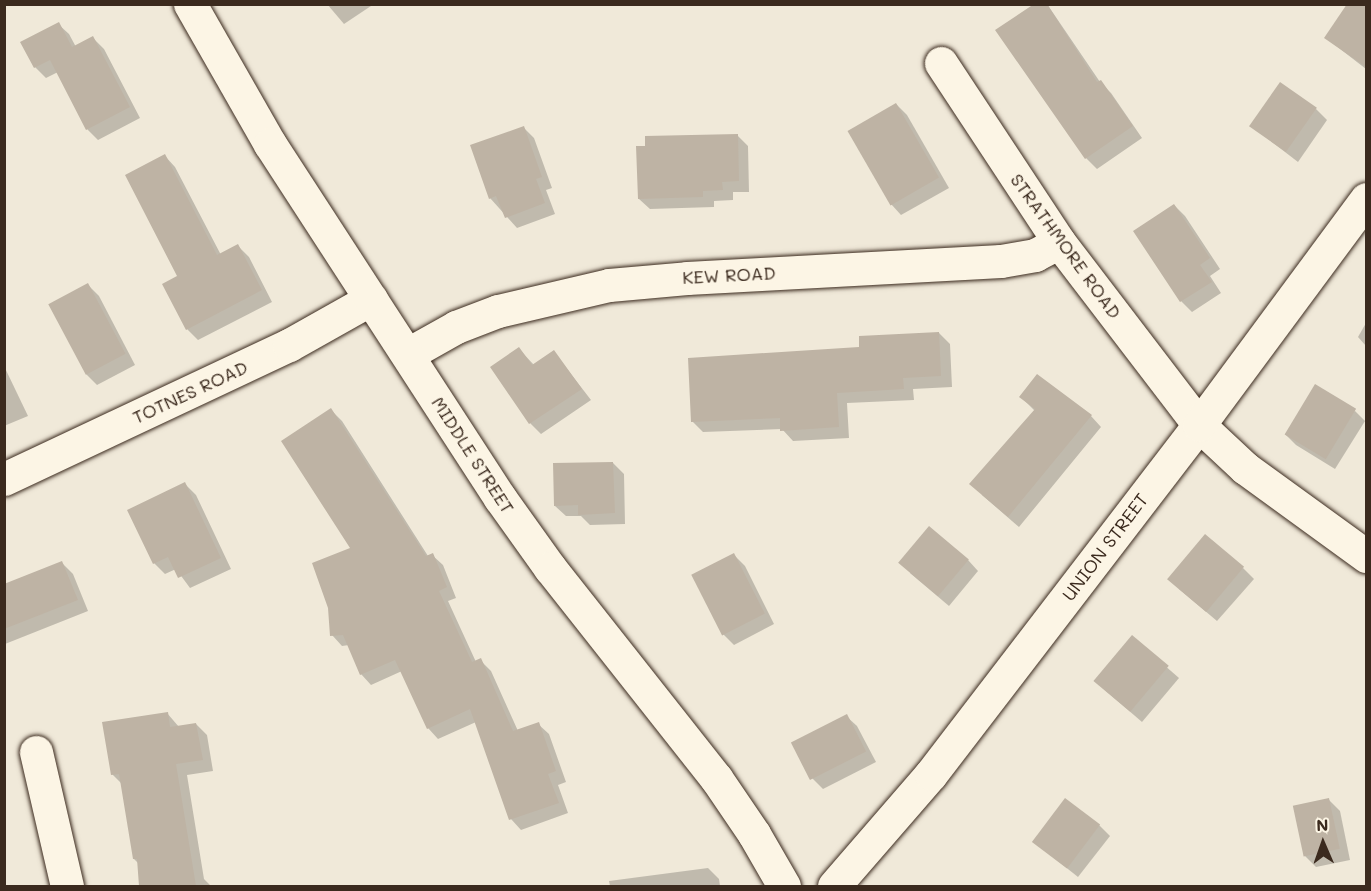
<!DOCTYPE html>
<style>
body{margin:0}
#map{position:relative;width:1371px;height:891px;overflow:hidden;background:#f0e9d9;font-family:Mali,sans-serif}
div>[style]{position:absolute}
[style*='--x']{left:calc(var(--x)*1px);top:calc(var(--y)*1px);width:calc(var(--w)*1px);rotate:calc(var(--a)*1deg)}
.shadow>*{inset:0;background:#0003}
.building>*{inset:0;background:#beb3a4;transform-origin:0 0}
.roads{filter:drop-shadow(0 0 2px #3b2a1e) drop-shadow(0 0 2px #3b2a1e)}
.minor>*{height:33px;margin:-16.5px;padding:0 16.5px;transform-origin:16.5px;border-radius:16.5px;background:#fcf5e5}
.tertiary>*{height:33px;margin:-16.5px;padding:0 16.5px;transform-origin:16.5px;border-radius:16.5px;background:#fcf5e5}
.secondary>*{height:33px;margin:-16.5px;padding:0 16.5px;transform-origin:16.5px;border-radius:16.5px;background:#fcf5e5}
span{translate:-50% -50%;white-space:nowrap;text-align:center;line-height:1.15;-webkit-text-stroke:6px #fcf5e5;paint-order:stroke}
.street-label{font-size:18px;color:#3b2a1e}
.frame{position:absolute;inset:0;border:6px solid #3b2a1e;pointer-events:none}
.north{position:absolute;left:1293px;top:813px;width:60px;height:60px;-webkit-text-stroke:4px #fcf5e5;paint-order:stroke;rotate:358deg;font-size:16px;font-weight:700;line-height:24px;text-align:center;color:#3b2a1e}
.north::after{content:'';display:block;margin:auto;width:21px;height:27px;background:#3b2a1e;clip-path:polygon(50% 0,100% 100%,50% 72%,0 100%)}
</style>
<div id="map">
<div class="shadow">
<div style="clip-path:polygon(327px 4px,374px 4px,344px 24px)"></div>
<div style="clip-path:polygon(1047px 4px,1100px 82px,1111px 93px,1142px 138px,1097px 169px,1086px 158px)"></div>
<div style="clip-path:polygon(1349px 4px,1366px 4px,1366px 69px,1326px 38px)"></div>
<div style="clip-path:polygon(58px 24px,69px 34px,76px 47px,93px 38px,104px 49px,140px 118px,98px 140px,87px 129px,58px 72px,46px 78px,35px 67px)"></div>
<div style="clip-path:polygon(896px 104px,907px 115px,949px 188px,901px 215px,891px 204px,849px 132px)"></div>
<div style="clip-path:polygon(1316px 109px,1327px 120px,1298px 162px,1251px 126px)"></div>
<div style="clip-path:polygon(523px 127px,534px 138px,552px 188px,546px 190px,555px 214px,517px 228px,490px 198px)"></div>
<div style="clip-path:polygon(737px 135px,748px 146px,749px 192px,733px 192px,733px 200px,714px 201px,714px 207px,650px 209px,639px 199px)"></div>
<div style="clip-path:polygon(165px 156px,175px 167px,221px 255px,238px 246px,249px 257px,272px 302px,198px 340px,187px 329px)"></div>
<div style="clip-path:polygon(1174px 205px,1185px 216px,1220px 269px,1210px 276px,1221px 293px,1192px 312px,1181px 301px,1136px 231px)"></div>
<div style="clip-path:polygon(88px 285px,99px 296px,135px 365px,97px 385px,86px 374px)"></div>
<div style="clip-path:polygon(1366px 323px,1366px 346px,1358px 337px)"></div>
<div style="clip-path:polygon(939px 333px,950px 344px,952px 387px,913px 389px,914px 400px,847px 403px,849px 438px,793px 441px,782px 429px,703px 432px,692px 421px,861px 348px)"></div>
<div style="clip-path:polygon(519px 349px,534px 365px,554px 352px,591px 400px,541px 434px,530px 423px,492px 367px)"></div>
<div style="clip-path:polygon(4px 366px,28px 416px,4px 426px)"></div>
<div style="clip-path:polygon(1021px 397px,1091px 416px,1101px 427px,1019px 527px,982px 495px,1035px 411px)"></div>
<div style="clip-path:polygon(331px 410px,342px 421px,428px 556px,432px 555px,443px 565px,456px 598px,448px 601px,476px 662px,480px 660px,491px 671px,518px 731px,538px 724px,549px 734px,566px 782px,558px 785px,568px 813px,521px 830px,511px 819px,476px 722px,438px 739px,428px 728px,402px 671px,371px 685px,361px 674px,349px 645px,342px 646px,332px 635px,353px 549px)"></div>
<div style="clip-path:polygon(1355px 411px,1365px 421px,1335px 469px,1296px 445px,1285px 434px)"></div>
<div style="clip-path:polygon(613px 463px,624px 474px,625px 524px,590px 525px,581px 516px,566px 516px,555px 506px)"></div>
<div style="clip-path:polygon(185px 484px,196px 495px,231px 569px,190px 588px,176px 569px,165px 574px,154px 563px)"></div>
<div style="clip-path:polygon(734px 555px,745px 566px,774px 624px,734px 645px,723px 634px)"></div>
<div style="clip-path:polygon(968px 560px,978px 571px,949px 606px,910px 573px)"></div>
<div style="clip-path:polygon(62px 563px,73px 574px,88px 611px,5px 644px,4px 586px)"></div>
<div style="clip-path:polygon(1243px 568px,1254px 579px,1217px 621px,1179px 589px)"></div>
<div style="clip-path:polygon(1132px 637px,1179px 678px,1142px 722px,1106px 691px)"></div>
<div style="clip-path:polygon(167px 713px,179px 727px,196px 724px,207px 735px,213px 771px,187px 775px,204px 879px,211px 886px,140px 886px,138px 863px,134px 859px,122px 784px,112px 774px)"></div>
<div style="clip-path:polygon(846px 716px,857px 726px,876px 762px,823px 789px,812px 778px)"></div>
<div style="clip-path:polygon(1329px 800px,1340px 811px,1350px 860px,1316px 867px,1305px 856px)"></div>
<div style="clip-path:polygon(1099px 825px,1110px 836px,1078px 877px,1034px 842px)"></div>
<div style="clip-path:polygon(708px 868px,719px 879px,720px 886px,610px 886px,609px 881px)"></div>
</div>
<div class="building">
<div style="clip-path:polygon(1034px 4px,1047px 4px,1097px 82px,1101px 80px,1133px 126px,1085px 159px,995px 30px)"></div>
<div style="clip-path:polygon(1347px 4px,1366px 4px,1366px 67px,1324px 38px)"></div>
<div style="clip-path:polygon(59px 22px,72px 47px,93px 36px,130px 107px,86px 130px,50px 60px,34px 68px,20px 42px)"></div>
<div style="left:1280px;top:82px;width:45px;height:54px;rotate:35deg"></div>
<div style="left:896px;top:103px;width:86px;height:56px;rotate:60deg"></div>
<div style="clip-path:polygon(524px 126px,542px 177px,536px 179px,545px 203px,505px 218px,496px 196px,489px 199px,470px 145px)"></div>
<div style="clip-path:polygon(738px 134px,739px 181px,722px 182px,723px 190px,703px 191px,703px 197px,638px 199px,636px 146px,645px 146px,645px 136px)"></div>
<div style="clip-path:polygon(165px 154px,217px 255px,238px 244px,262px 290px,186px 330px,162px 284px,177px 276px,125px 175px)"></div>
<div style="clip-path:polygon(1174px 204px,1210px 258px,1200px 265px,1212px 282px,1180px 302px,1133px 231px)"></div>
<div style="left:88px;top:283px;width:80px;height:45px;rotate:62deg"></div>
<div style="clip-path:polygon(939px 332px,941px 376px,903px 378px,904px 389px,837px 393px,839px 427px,780px 431px,780px 418px,691px 422px,688px 358px,859px 347px,859px 336px)"></div>
<div style="clip-path:polygon(519px 347px,532px 365px,554px 350px,582px 389px,529px 424px,490px 367px)"></div>
<div style="clip-path:polygon(1037px 374px,1092px 415px,1008px 517px,969px 484px,1035px 409px,1019px 397px)"></div>
<div style="left:1315px;top:384px;width:48px;height:59px;rotate:31deg"></div>
<div style="clip-path:polygon(331px 408px,426px 556px,433px 553px,447px 587px,439px 591px,472px 662px,481px 658px,513px 731px,539px 722px,556px 771px,548px 774px,559px 803px,509px 820px,470px 709px,427px 729px,395px 660px,360px 675px,343px 635px,330px 636px,328px 608px,312px 563px,350px 548px,281px 441px)"></div>
<div style="clip-path:polygon(613px 462px,615px 513px,578px 515px,578px 505px,554px 506px,553px 463px)"></div>
<div style="clip-path:polygon(185px 482px,221px 558px,178px 578px,168px 557px,153px 564px,127px 510px)"></div>
<div style="left:929px;top:526px;width:52px;height:48px;rotate:40deg"></div>
<div style="left:1205px;top:534px;width:51px;height:59px;rotate:40deg"></div>
<div style="left:734px;top:553px;width:68px;height:48px;rotate:63deg"></div>
<div style="clip-path:polygon(62px 561px,78px 600px,4px 629px,4px 584px)"></div>
<div style="left:1132px;top:635px;width:48px;height:60px;rotate:40deg"></div>
<div style="clip-path:polygon(168px 712px,170px 727px,196px 723px,203px 760px,176px 764px,196px 886px,139px 886px,137px 859px,133px 859px,119px 774px,111px 775px,102px 722px)"></div>
<div style="left:847px;top:714px;width:42px;height:63px;rotate:63deg"></div>
<div style="left:1065px;top:798px;width:44px;height:55px;rotate:37deg"></div>
<div style="left:1329px;top:798px;width:52px;height:37px;rotate:78deg"></div>
</div>
<div class="roads">
<div class="minor">
<div style="--x:941;--y:63;--w:214;--a:56.6"></div>
<div style="--x:1059;--y:242;--w:230;--a:52.6"></div>
<div style="--x:1199;--y:425;--w:63;--a:43.1"></div>
<div style="--x:1245;--y:468;--w:150;--a:36"></div>
<div style="--x:408;--y:354;--w:55;--a:-29.4"></div>
<div style="--x:456;--y:327;--w:45;--a:-20.9"></div>
<div style="--x:498;--y:311;--w:114;--a:-13.2"></div>
<div style="--x:609;--y:285;--w:78;--a:-5.1"></div>
<div style="--x:687;--y:278;--w:314;--a:-3.1"></div>
<div style="--x:1001;--y:261;--w:35;--a:-10"></div>
<div style="--x:1035;--y:255;--w:27;--a:-28"></div>
<div style="--x:4;--y:479;--w:315;--a:-25.2"></div>
<div style="--x:289;--y:345;--w:94;--a:-29.3"></div>
<div style="--x:36;--y:752;--w:138;--a:77"></div>
</div>
<div class="tertiary">
<div style="--x:190;--y:4;--w:161;--a:60.3"></div>
<div style="--x:270;--y:144;--w:422;--a:57"></div>
<div style="--x:500;--y:498;--w:86;--a:54.5"></div>
<div style="--x:550;--y:568;--w:268;--a:51.7"></div>
<div style="--x:716;--y:778;--w:68;--a:55.8"></div>
<div style="--x:754;--y:834;--w:60;--a:60"></div>
</div>
<div class="secondary">
<div style="--x:834;--y:886;--w:148;--a:-49.1"></div>
<div style="--x:931;--y:774;--w:440;--a:-52.5"></div>
<div style="--x:1199;--y:425;--w:281;--a:-53.5"></div>
</div>
</div>
<div class="street-label">
<span style="left:1066px;top:246px;rotate:54deg">STRATHMORE ROAD</span>
<span style="left:729px;top:275px;rotate:-3deg">KEW ROAD</span>
<span style="left:190px;top:392px;rotate:-25deg">TOTNES ROAD</span>
<span style="left:473px;top:455px;rotate:57deg">MIDDLE STREET</span>
<span style="left:1105px;top:547px;rotate:-53deg">UNION STREET</span>
</div>
<div class="frame"></div>
<div class="north">N</div>
</div>
